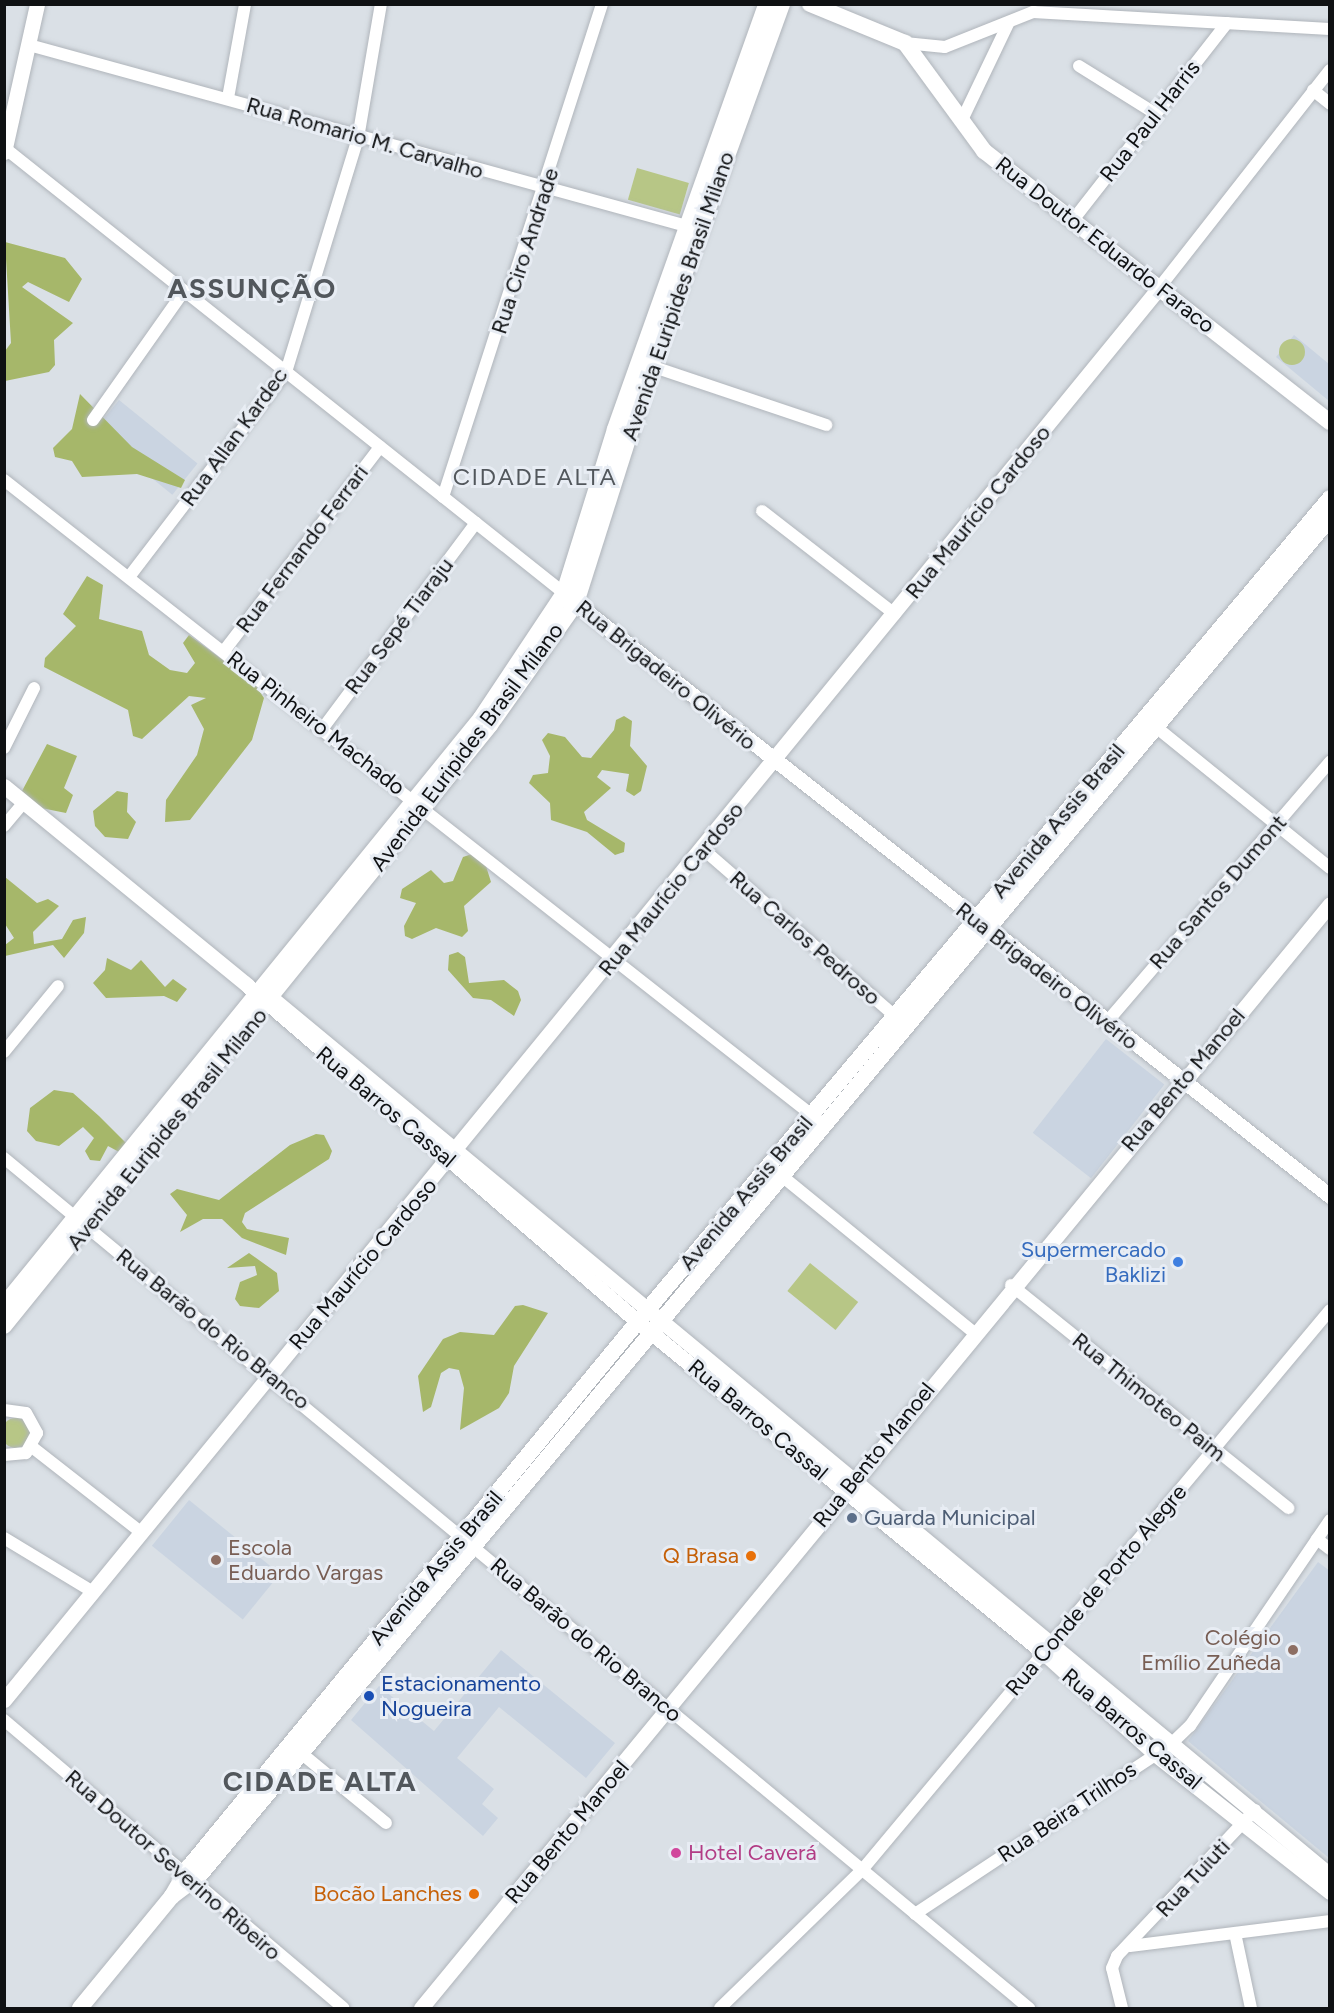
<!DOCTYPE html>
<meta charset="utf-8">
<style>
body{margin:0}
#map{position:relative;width:1334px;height:2013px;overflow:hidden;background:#dae0e6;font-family:Figtree,sans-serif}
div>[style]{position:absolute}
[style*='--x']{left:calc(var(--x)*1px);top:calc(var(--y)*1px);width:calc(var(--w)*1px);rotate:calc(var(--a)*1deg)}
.built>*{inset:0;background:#cad4e1;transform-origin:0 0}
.green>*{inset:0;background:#b7c686;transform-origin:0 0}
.round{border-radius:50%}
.forest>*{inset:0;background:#a6b76a}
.roads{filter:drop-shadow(0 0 2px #b0b5bb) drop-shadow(0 0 2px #b0b5bb)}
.minor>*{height:12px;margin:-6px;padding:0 6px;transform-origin:6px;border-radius:6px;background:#fff}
.tertiary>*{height:15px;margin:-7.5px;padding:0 7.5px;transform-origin:7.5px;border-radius:7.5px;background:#fff}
.secondary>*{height:16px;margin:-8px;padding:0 8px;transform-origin:8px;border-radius:8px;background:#fff}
.dots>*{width:16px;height:16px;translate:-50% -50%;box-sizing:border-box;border:3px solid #e8edf4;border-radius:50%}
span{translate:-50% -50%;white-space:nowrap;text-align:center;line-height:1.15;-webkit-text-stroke:6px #e8edf4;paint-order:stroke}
.street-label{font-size:22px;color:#0f1113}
.shop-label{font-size:22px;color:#366cbe}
.right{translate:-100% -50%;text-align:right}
.service-label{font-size:22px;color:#4e5e75}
.left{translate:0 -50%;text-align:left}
.education-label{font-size:22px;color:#785e54}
.food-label{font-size:22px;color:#c56008}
.transit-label{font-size:22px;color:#164399}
.hotel-label{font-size:22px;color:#b23c85}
.neighbourhood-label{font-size:24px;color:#52575c;letter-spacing:1.5px}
.district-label{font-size:28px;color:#52575c;font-weight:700;letter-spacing:1.5px}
.frame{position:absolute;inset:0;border:6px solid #0f1113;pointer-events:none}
</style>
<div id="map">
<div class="built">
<div style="clip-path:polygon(1294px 335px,1329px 364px,1329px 401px,1276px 357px)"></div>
<div style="left:119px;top:400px;width:101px;height:40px;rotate:39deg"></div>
<div style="left:1106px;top:1039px;width:74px;height:119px;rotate:38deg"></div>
<div style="left:189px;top:1500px;width:117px;height:59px;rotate:39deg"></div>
<div style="clip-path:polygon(1318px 1562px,1330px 1571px,1329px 1858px,1188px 1741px)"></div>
<div style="clip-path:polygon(501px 1650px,615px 1743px,586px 1778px,499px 1707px,457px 1758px,494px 1789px,482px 1804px,498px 1818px,483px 1836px,351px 1720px,379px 1686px,434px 1731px)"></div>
</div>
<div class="green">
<div style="left:637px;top:168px;width:54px;height:33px;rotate:16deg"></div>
<div class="round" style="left:1279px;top:339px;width:26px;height:26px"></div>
<div style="left:810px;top:1263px;width:62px;height:36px;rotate:39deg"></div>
<div class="round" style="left:1px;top:1418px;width:30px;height:30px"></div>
</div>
<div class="forest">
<div style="clip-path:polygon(5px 242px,65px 258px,82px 279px,69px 302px,28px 282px,22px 287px,73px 323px,54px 340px,55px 365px,49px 372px,5px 381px,5px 351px,11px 343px)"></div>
<div style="clip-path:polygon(80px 394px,132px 447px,185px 480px,181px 488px,137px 474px,82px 477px,72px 461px,55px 457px,53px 448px,72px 429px)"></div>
<div style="clip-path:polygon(87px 576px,103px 585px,99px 619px,142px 631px,149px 655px,170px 670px,187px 673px,195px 663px,183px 643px,189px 635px,254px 683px,264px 698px,252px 740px,190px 820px,165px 822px,166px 800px,197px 755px,204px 729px,191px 705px,206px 698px,189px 696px,142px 739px,133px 736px,128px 710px,44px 667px,45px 658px,76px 626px,63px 614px)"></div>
<div style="clip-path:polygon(624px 716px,632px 721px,630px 746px,647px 766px,641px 791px,634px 796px,626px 791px,629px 774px,602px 770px,597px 777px,611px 788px,584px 812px,587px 820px,625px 843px,624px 852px,615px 855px,587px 832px,551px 820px,550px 803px,529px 783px,533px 775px,548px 773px,550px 756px,542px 740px,548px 733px,565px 737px,582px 757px,591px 758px,614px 730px,616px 720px)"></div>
<div style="clip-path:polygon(47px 744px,77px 756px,64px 788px,73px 795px,66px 813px,41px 808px,22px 791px)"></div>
<div style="clip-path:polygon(117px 791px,128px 793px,127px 812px,136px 822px,128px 839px,105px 837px,95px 826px,93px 811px)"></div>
<div style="clip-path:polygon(472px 854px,486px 866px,491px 882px,464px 906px,468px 931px,462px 937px,436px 928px,412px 939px,405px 936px,404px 926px,416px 903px,400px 898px,402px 889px,431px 870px,444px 883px,453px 881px,463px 857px)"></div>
<div style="clip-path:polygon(5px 877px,37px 903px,48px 899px,59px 906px,33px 932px,34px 944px,62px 939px,73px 920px,86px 917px,84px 933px,64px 958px,53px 945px,5px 956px,5px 945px,14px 938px,5px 924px)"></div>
<div style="clip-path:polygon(458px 952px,465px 957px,469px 983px,504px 980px,518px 991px,521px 1000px,514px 1016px,491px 1000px,473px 998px,448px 970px,449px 955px)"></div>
<div style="clip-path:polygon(107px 958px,131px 970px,141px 960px,165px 987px,173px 979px,187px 989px,177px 1002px,164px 996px,106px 998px,93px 983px,105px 970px)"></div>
<div style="clip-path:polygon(54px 1090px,73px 1093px,99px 1116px,126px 1143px,121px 1153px,108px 1146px,100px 1161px,90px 1160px,85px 1151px,94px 1138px,83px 1127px,59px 1146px,36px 1141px,27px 1131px,30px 1108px)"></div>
<div style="clip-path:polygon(316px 1134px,324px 1135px,332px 1151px,329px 1159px,245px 1213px,242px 1222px,247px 1229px,289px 1238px,286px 1255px,242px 1238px,222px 1219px,203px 1219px,180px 1232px,187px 1215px,170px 1194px,177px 1189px,219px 1200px,290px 1145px)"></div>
<div style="clip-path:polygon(249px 1253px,277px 1273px,279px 1291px,259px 1308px,240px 1306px,235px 1299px,240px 1282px,257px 1275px,255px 1266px,227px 1268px)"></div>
<div style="clip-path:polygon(523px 1305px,548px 1313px,514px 1366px,509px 1393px,499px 1408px,460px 1430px,464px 1388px,459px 1370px,449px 1368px,441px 1373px,431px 1407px,423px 1412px,418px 1376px,443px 1339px,460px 1332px,494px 1335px,515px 1306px)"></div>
</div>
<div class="roads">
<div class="minor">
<div style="--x:905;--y:43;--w:40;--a:5.7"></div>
<div style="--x:945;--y:47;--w:95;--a:-21.7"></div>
<div style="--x:1033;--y:12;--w:297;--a:3.3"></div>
<div style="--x:29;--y:45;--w:690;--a:15.39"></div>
<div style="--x:1079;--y:66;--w:91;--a:31.9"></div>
<div style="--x:1313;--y:90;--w:22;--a:39"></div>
<div style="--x:228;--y:98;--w:96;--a:-79.7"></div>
<div style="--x:962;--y:120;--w:106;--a:-64.4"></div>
<div style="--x:6;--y:149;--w:713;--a:38.51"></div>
<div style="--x:1073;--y:220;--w:250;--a:-52"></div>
<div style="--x:1159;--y:288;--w:277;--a:-51.9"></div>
<div style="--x:651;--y:366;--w:185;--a:18.6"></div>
<div style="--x:93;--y:420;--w:158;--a:-54.8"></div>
<div style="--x:4;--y:480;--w:1034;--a:38.17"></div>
<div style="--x:443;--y:497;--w:518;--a:-72.12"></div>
<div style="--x:762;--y:511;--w:168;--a:37.8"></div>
<div style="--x:129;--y:577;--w:258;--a:-52.6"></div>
<div style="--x:286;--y:372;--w:245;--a:-72.9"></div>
<div style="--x:358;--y:138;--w:136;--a:-80.3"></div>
<div style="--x:224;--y:651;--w:257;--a:-52.6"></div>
<div style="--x:1151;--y:723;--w:230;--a:39"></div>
<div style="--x:323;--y:728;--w:256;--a:-53.3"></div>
<div style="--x:4;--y:748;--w:67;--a:-63.4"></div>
<div style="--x:4;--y:826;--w:31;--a:-50"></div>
<div style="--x:704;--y:850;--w:261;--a:41"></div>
<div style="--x:1106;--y:1023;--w:344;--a:-49.4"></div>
<div style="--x:4;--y:1052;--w:85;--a:-50.7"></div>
<div style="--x:4;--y:1158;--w:1332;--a:39.67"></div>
<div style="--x:777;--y:1172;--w:253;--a:39.2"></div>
<div style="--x:1011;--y:1285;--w:356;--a:38.8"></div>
<div style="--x:4;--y:1410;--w:22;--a:8"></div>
<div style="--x:26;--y:1413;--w:23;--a:61"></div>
<div style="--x:37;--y:1433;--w:23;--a:119"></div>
<div style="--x:26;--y:1453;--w:22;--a:175"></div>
<div style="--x:32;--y:1447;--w:140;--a:38"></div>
<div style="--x:4;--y:1538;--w:104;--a:31.2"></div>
<div style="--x:1317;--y:1539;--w:16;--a:38"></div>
<div style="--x:4;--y:1720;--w:445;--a:40.3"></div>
<div style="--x:301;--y:1753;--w:110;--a:39.5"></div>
<div style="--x:915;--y:1914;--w:306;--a:-33.5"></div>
<div style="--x:1170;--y:1745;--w:28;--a:-44"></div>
<div style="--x:1190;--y:1726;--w:249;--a:-55.8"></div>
<div style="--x:1235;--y:1933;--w:77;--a:78"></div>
<div style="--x:1130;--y:1946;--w:202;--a:-7.1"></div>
<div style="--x:720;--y:2008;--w:198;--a:-44.2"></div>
<div style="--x:862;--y:1870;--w:730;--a:-50.11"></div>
<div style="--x:1122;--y:2008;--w:41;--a:-104"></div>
<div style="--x:1112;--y:1968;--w:13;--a:-67"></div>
<div style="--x:1117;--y:1956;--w:201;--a:-46.6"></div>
</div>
<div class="tertiary">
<div style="--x:4;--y:152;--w:152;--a:-77.4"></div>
<div style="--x:568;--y:597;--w:969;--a:38.17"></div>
<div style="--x:4;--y:786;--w:315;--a:39.3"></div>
<div style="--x:248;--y:986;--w:515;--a:40.75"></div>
<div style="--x:638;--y:1322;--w:524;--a:39.19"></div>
<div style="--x:1044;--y:1653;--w:150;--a:42.3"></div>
<div style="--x:1155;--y:1754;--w:223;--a:38.3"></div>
<div style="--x:262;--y:990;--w:1387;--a:39.65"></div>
<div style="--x:4;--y:1700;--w:1824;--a:-50.72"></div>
<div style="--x:421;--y:2008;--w:1430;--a:-50.53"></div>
</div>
<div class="secondary">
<div style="--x:810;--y:4;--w:103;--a:22.3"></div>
<div style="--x:905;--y:43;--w:134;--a:53.8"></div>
<div style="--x:984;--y:151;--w:439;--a:38.1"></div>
<div style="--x:4;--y:1305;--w:756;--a:-50.9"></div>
<div style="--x:481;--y:718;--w:150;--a:-56.4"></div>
<div style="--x:564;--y:593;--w:172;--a:-72.7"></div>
<div style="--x:615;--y:429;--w:451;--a:-70.4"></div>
<div style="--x:4;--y:1326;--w:773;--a:-51.04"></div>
<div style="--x:490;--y:725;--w:149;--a:-54.8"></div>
<div style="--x:576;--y:603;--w:249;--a:-72.4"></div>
<div style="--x:651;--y:366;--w:385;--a:-70.1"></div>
<div style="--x:172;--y:1896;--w:34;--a:-37"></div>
<div style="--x:199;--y:1876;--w:1767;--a:-50.21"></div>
<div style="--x:80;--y:2008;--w:145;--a:-50.6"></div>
<div style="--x:172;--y:1896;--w:34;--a:-60"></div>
<div style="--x:189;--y:1867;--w:724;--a:-50.55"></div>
<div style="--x:649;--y:1308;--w:1058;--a:-49.94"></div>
</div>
</div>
<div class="dots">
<div style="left:1178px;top:1262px;background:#3f7fe0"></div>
<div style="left:852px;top:1518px;background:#5c6f8a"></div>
<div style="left:751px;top:1556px;background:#e8710a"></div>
<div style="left:216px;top:1560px;background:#8d6e63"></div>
<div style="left:1293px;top:1650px;background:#8d6e63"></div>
<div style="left:369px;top:1696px;background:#1a4fb4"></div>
<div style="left:676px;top:1853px;background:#d1479c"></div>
<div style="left:474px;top:1894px;background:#e8710a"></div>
</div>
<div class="street-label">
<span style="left:1150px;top:121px;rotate:-52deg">Rua Paul Harris</span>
<span style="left:365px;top:138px;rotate:16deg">Rua Romario M. Carvalho</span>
<span style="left:1105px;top:245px;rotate:38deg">Rua Doutor Eduardo Faraco</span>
<span style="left:525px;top:251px;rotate:-72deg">Rua Ciro Andrade</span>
<span style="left:678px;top:296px;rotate:-71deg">Avenida Euripides Brasil Milano</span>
<span style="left:234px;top:437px;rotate:-54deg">Rua Allan Kardec</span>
<span style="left:978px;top:512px;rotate:-51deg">Rua Maurício Cardoso</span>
<span style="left:302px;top:549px;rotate:-53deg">Rua Fernando Ferrari</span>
<span style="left:399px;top:626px;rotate:-53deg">Rua Sepé Tiaraju</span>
<span style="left:666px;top:675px;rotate:39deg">Rua Brigadeiro Olivério</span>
<span style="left:316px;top:723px;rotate:38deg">Rua Pinheiro Machado</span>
<span style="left:467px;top:747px;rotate:-53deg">Avenida Euripides Brasil Milano</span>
<span style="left:1058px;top:821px;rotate:-50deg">Avenida Assis Brasil</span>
<span style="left:671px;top:889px;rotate:-51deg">Rua Maurício Cardoso</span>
<span style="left:1218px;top:892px;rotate:-49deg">Rua Santos Dumont</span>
<span style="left:805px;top:938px;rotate:41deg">Rua Carlos Pedroso</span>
<span style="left:1047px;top:976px;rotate:38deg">Rua Brigadeiro Olivério</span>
<span style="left:1183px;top:1080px;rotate:-50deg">Rua Bento Manoel</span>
<span style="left:386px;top:1107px;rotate:40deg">Rua Barros Cassal</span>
<span style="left:167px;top:1129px;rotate:-51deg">Avenida Euripides Brasil Milano</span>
<span style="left:746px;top:1193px;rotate:-50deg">Avenida Assis Brasil</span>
<span style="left:363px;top:1264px;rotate:-50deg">Rua Maurício Cardoso</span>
<span style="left:213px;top:1329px;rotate:39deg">Rua Barão do Rio Branco</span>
<span style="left:1149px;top:1397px;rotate:39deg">Rua Thimoteo Paim</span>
<span style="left:758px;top:1420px;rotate:40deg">Rua Barros Cassal</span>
<span style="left:874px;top:1455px;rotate:-51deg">Rua Bento Manoel</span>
<span style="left:436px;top:1568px;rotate:-50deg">Avenida Assis Brasil</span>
<span style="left:1096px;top:1590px;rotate:-50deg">Rua Conde de Porto Alegre</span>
<span style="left:586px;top:1640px;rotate:40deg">Rua Barão do Rio Branco</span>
<span style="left:1132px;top:1729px;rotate:40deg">Rua Barros Cassal</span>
<span style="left:1067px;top:1812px;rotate:-34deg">Rua Beira Trilhos</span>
<span style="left:567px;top:1832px;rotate:-50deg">Rua Bento Manoel</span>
<span style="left:173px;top:1865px;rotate:41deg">Rua Doutor Severino Ribeiro</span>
<span style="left:1193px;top:1878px;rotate:-47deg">Rua Tuiuti</span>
</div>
<div class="shop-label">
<span class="right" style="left:1166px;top:1262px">Supermercado<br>Baklizi</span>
</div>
<div class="service-label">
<span class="left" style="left:864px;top:1518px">Guarda Municipal</span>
</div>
<div class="education-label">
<span class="left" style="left:228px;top:1560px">Escola<br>Eduardo Vargas</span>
<span class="right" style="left:1281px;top:1650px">Colégio<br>Emílio Zuñeda</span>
</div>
<div class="food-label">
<span class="right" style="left:739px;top:1556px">Q Brasa</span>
<span class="right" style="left:462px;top:1894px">Bocão Lanches</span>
</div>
<div class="transit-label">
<span class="left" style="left:381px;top:1696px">Estacionamento<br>Nogueira</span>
</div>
<div class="hotel-label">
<span class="left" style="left:688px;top:1853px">Hotel Caverá</span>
</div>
<div class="neighbourhood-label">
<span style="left:535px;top:477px">CIDADE ALTA</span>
</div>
<div class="district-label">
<span style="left:252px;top:288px">ASSUNÇÃO</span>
<span style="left:320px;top:1781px">CIDADE ALTA</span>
</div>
<div class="frame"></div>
</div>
